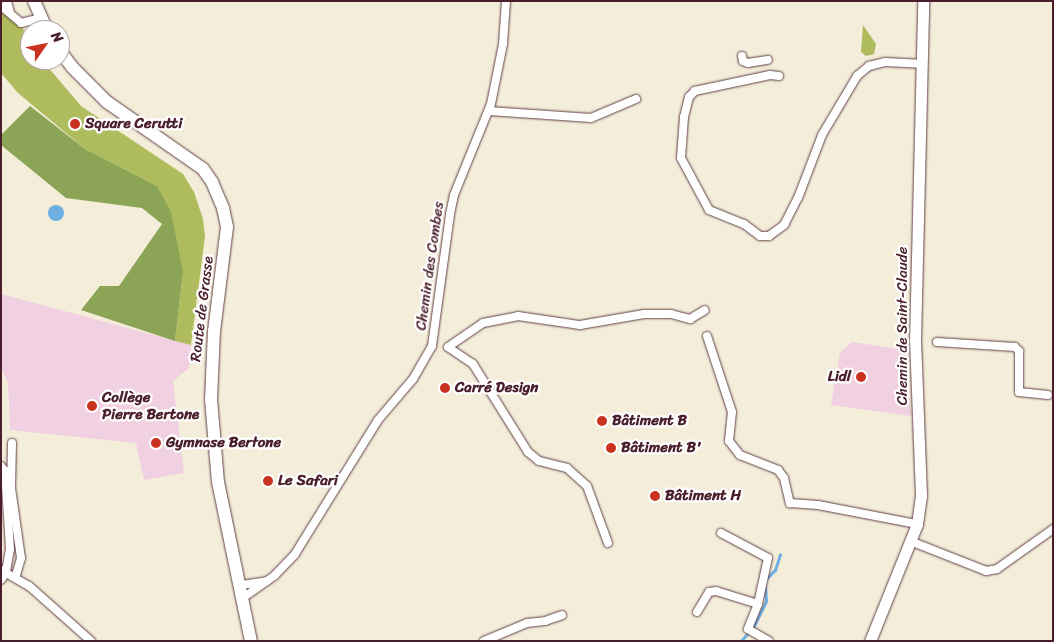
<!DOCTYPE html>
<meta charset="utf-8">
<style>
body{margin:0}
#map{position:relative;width:1054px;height:642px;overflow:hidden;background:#f3edd9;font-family:Sriracha,sans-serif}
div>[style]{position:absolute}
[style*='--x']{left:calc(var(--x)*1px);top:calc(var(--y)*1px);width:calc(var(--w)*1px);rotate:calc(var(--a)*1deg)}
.built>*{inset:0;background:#f1d0e2}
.green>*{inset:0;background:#afbc5e}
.forest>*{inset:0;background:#8ba455}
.water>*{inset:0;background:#6fb0e3}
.round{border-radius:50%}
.stream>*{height:2.5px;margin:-1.25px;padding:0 1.25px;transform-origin:1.25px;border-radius:1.25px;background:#6fb0e3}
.roads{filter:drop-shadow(0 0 1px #633e45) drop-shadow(0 0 1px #633e45)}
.street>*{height:8px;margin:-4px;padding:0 4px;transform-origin:4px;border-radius:4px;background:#fff}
.secondary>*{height:11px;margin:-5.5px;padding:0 5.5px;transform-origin:5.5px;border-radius:5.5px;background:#fff}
.primary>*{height:12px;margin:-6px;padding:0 6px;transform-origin:6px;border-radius:6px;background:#fff}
.dots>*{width:14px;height:14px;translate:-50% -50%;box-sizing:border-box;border:2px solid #fff;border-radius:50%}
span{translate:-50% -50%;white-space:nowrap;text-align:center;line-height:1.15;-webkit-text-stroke:4.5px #fff;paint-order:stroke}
.poi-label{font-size:15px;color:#4a1f2b;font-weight:700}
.left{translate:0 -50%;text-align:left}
.right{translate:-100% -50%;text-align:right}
.street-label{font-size:15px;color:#4a1f2b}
.frame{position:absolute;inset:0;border:2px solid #4a1f2b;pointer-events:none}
.north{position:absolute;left:20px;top:20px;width:50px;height:50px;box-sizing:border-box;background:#fff;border:1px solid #b7a5aa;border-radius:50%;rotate:57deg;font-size:14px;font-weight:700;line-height:20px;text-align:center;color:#4a1f2b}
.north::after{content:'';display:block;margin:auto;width:18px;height:22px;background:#c8321e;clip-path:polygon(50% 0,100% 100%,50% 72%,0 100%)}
</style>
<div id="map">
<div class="built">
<div style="clip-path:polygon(1px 294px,191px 345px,189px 368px,173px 381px,184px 473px,144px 480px,136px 443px,10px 430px,8px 382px,1px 368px)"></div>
<div style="clip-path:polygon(852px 342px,905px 350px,911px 416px,831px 405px,840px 353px)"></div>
</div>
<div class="green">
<div style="clip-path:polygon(1px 9px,21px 25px,30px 42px,30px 60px,42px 60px,81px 106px,183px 174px,194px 192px,203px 219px,205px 236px,191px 345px,175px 341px,183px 272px,157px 186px,85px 149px,18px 93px,1px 73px)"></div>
<div style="clip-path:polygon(863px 25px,876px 44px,874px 54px,866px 56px,861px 52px)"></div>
</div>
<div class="forest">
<div style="clip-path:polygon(30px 106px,85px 149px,157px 186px,171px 212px,183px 272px,175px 341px,81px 310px,100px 286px,119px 286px,162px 224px,142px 208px,66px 198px,1px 145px,1px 135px)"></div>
</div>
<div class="water">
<div class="round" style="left:48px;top:205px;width:16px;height:16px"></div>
</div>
<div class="stream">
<div style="--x:766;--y:579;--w:13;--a:-45"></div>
<div style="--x:775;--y:570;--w:16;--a:-72"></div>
<div style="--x:753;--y:628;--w:30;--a:-64"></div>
<div style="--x:766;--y:601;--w:14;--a:-94"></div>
<div style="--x:741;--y:641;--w:9;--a:-49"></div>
</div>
<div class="roads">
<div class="street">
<div style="--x:7;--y:1;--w:12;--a:76"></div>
<div style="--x:1;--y:6;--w:26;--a:40"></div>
<div style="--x:21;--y:23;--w:21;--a:-14"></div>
<div style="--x:742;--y:56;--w:5;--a:79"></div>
<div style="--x:743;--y:61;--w:5;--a:22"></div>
<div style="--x:748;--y:63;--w:20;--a:-9"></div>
<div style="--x:779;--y:76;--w:9;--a:-174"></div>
<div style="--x:770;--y:75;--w:77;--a:168"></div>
<div style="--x:695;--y:91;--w:8;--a:135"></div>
<div style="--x:689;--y:97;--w:21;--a:104"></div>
<div style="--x:684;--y:117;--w:41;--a:94.2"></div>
<div style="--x:681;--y:158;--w:59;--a:61.7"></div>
<div style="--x:709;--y:210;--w:38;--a:22"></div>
<div style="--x:744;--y:224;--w:20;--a:37"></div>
<div style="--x:760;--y:236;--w:9;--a:0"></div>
<div style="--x:769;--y:236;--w:19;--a:-36"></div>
<div style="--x:784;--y:225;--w:30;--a:-63"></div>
<div style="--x:798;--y:198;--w:67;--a:-69.1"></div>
<div style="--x:822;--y:135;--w:69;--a:-59.3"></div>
<div style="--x:857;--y:76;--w:16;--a:-40"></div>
<div style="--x:869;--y:66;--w:16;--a:-14"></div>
<div style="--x:885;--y:62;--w:35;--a:3"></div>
<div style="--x:489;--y:111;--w:102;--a:3.9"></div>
<div style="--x:591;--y:118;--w:49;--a:-22.9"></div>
<div style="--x:707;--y:336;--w:80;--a:71.8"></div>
<div style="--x:732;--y:412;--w:29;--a:96"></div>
<div style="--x:729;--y:441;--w:18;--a:52"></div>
<div style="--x:740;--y:455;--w:41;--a:21.5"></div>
<div style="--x:778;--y:470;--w:10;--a:53"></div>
<div style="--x:784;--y:478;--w:26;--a:77"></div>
<div style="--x:790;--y:503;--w:28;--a:4"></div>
<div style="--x:818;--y:505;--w:101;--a:10.9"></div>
<div style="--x:937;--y:342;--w:78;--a:3.7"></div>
<div style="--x:1015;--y:347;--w:6;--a:45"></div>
<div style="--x:1019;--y:351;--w:41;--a:90"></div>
<div style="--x:1019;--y:392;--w:29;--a:6"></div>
<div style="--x:12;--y:443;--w:45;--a:91.3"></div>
<div style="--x:11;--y:488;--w:71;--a:81.9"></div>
<div style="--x:21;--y:558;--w:19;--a:106"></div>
<div style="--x:1;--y:466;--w:6;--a:51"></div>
<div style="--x:5;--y:471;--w:78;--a:86.3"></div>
<div style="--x:10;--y:549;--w:23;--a:100"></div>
<div style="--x:6;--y:572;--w:9;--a:122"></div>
<div style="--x:721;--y:533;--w:53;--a:28"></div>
<div style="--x:768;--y:558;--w:47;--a:102.3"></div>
<div style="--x:758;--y:604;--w:27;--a:112"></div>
<div style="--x:748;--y:629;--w:24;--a:30"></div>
<div style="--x:910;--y:541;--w:82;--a:21.5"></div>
<div style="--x:986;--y:571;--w:11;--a:-10"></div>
<div style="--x:997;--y:569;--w:69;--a:-35.5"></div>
<div style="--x:608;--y:543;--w:61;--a:-110.2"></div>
<div style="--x:587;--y:486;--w:27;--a:-138"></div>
<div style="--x:567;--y:468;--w:29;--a:-166"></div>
<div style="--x:539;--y:461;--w:14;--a:-141"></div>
<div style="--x:528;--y:452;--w:104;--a:-122"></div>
<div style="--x:473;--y:364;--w:30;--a:-146"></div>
<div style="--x:448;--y:347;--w:42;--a:-34.4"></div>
<div style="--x:483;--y:323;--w:36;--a:-11"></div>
<div style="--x:518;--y:316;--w:63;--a:8.3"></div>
<div style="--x:580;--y:325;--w:65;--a:-9.8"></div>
<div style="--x:644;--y:314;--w:27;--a:0"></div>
<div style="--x:671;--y:314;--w:20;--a:15"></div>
<div style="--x:690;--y:319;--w:17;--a:-31"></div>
<div style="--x:1;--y:570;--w:32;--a:30"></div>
<div style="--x:29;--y:586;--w:83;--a:41.6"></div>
<div style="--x:242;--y:585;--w:25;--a:-9"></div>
<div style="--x:244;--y:597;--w:38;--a:-35"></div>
<div style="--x:275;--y:575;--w:29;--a:-46"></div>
<div style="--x:295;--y:554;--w:158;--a:-58.2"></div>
<div style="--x:378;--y:420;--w:54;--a:-49.5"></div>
<div style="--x:413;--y:379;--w:38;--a:-60"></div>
<div style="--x:432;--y:346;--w:133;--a:-82.2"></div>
<div style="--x:450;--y:214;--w:19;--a:-78"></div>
<div style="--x:454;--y:195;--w:98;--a:-67.9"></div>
<div style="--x:491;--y:104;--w:61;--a:-78.7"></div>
<div style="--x:503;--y:44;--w:43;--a:-86"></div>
<div style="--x:697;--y:612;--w:23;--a:-59"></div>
<div style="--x:709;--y:592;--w:7;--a:-8"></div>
<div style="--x:716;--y:591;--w:44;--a:17.2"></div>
<div style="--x:484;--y:641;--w:47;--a:-22.7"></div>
<div style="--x:527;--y:623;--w:18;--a:-6"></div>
<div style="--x:545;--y:621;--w:18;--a:-19"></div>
</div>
<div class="secondary">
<div style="--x:870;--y:641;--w:126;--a:-68.1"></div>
<div style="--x:917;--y:524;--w:29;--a:-82"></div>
<div style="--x:921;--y:495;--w:155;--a:-92.2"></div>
<div style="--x:915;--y:340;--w:339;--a:-88.6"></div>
</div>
<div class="primary">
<div style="--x:34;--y:1;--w:32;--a:66"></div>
<div style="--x:60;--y:51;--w:20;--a:53"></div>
<div style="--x:72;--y:67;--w:49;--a:45"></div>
<div style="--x:107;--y:102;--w:117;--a:34.9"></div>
<div style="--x:203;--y:169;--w:16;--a:55"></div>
<div style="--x:212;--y:182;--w:28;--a:67"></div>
<div style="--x:223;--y:208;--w:19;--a:78"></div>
<div style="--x:227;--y:227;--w:105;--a:97.1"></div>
<div style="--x:214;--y:331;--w:68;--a:92.5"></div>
<div style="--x:211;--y:399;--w:83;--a:85.2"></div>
<div style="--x:218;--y:482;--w:162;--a:78.3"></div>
</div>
</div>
<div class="dots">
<div style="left:75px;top:124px;background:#c8321e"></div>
<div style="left:861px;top:377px;background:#c8321e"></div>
<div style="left:445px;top:388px;background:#c8321e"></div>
<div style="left:92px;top:406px;background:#c8321e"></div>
<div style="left:602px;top:421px;background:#c8321e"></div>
<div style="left:156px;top:443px;background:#c8321e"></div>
<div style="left:611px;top:448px;background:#c8321e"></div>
<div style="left:268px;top:481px;background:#c8321e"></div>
<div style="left:655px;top:496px;background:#c8321e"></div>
</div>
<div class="poi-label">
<span class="left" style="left:85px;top:124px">Square Cerutti</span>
<span class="right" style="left:851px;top:377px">Lidl</span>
<span class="left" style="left:455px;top:388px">Carré Design</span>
<span class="left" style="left:102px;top:406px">Collège<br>Pierre Bertone</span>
<span class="left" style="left:612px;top:421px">Bâtiment B</span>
<span class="left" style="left:166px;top:443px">Gymnase Bertone</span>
<span class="left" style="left:621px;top:448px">Bâtiment B'</span>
<span class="left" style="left:278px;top:481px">Le Safari</span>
<span class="left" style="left:665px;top:496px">Bâtiment H</span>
</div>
<div class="street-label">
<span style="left:430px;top:266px;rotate:-82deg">Chemin des Combes</span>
<span style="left:202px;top:309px;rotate:-83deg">Route de Grasse</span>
<span style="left:903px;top:326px;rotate:-90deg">Chemin de Saint-Claude</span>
</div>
<div class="frame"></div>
<div class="north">N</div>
</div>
